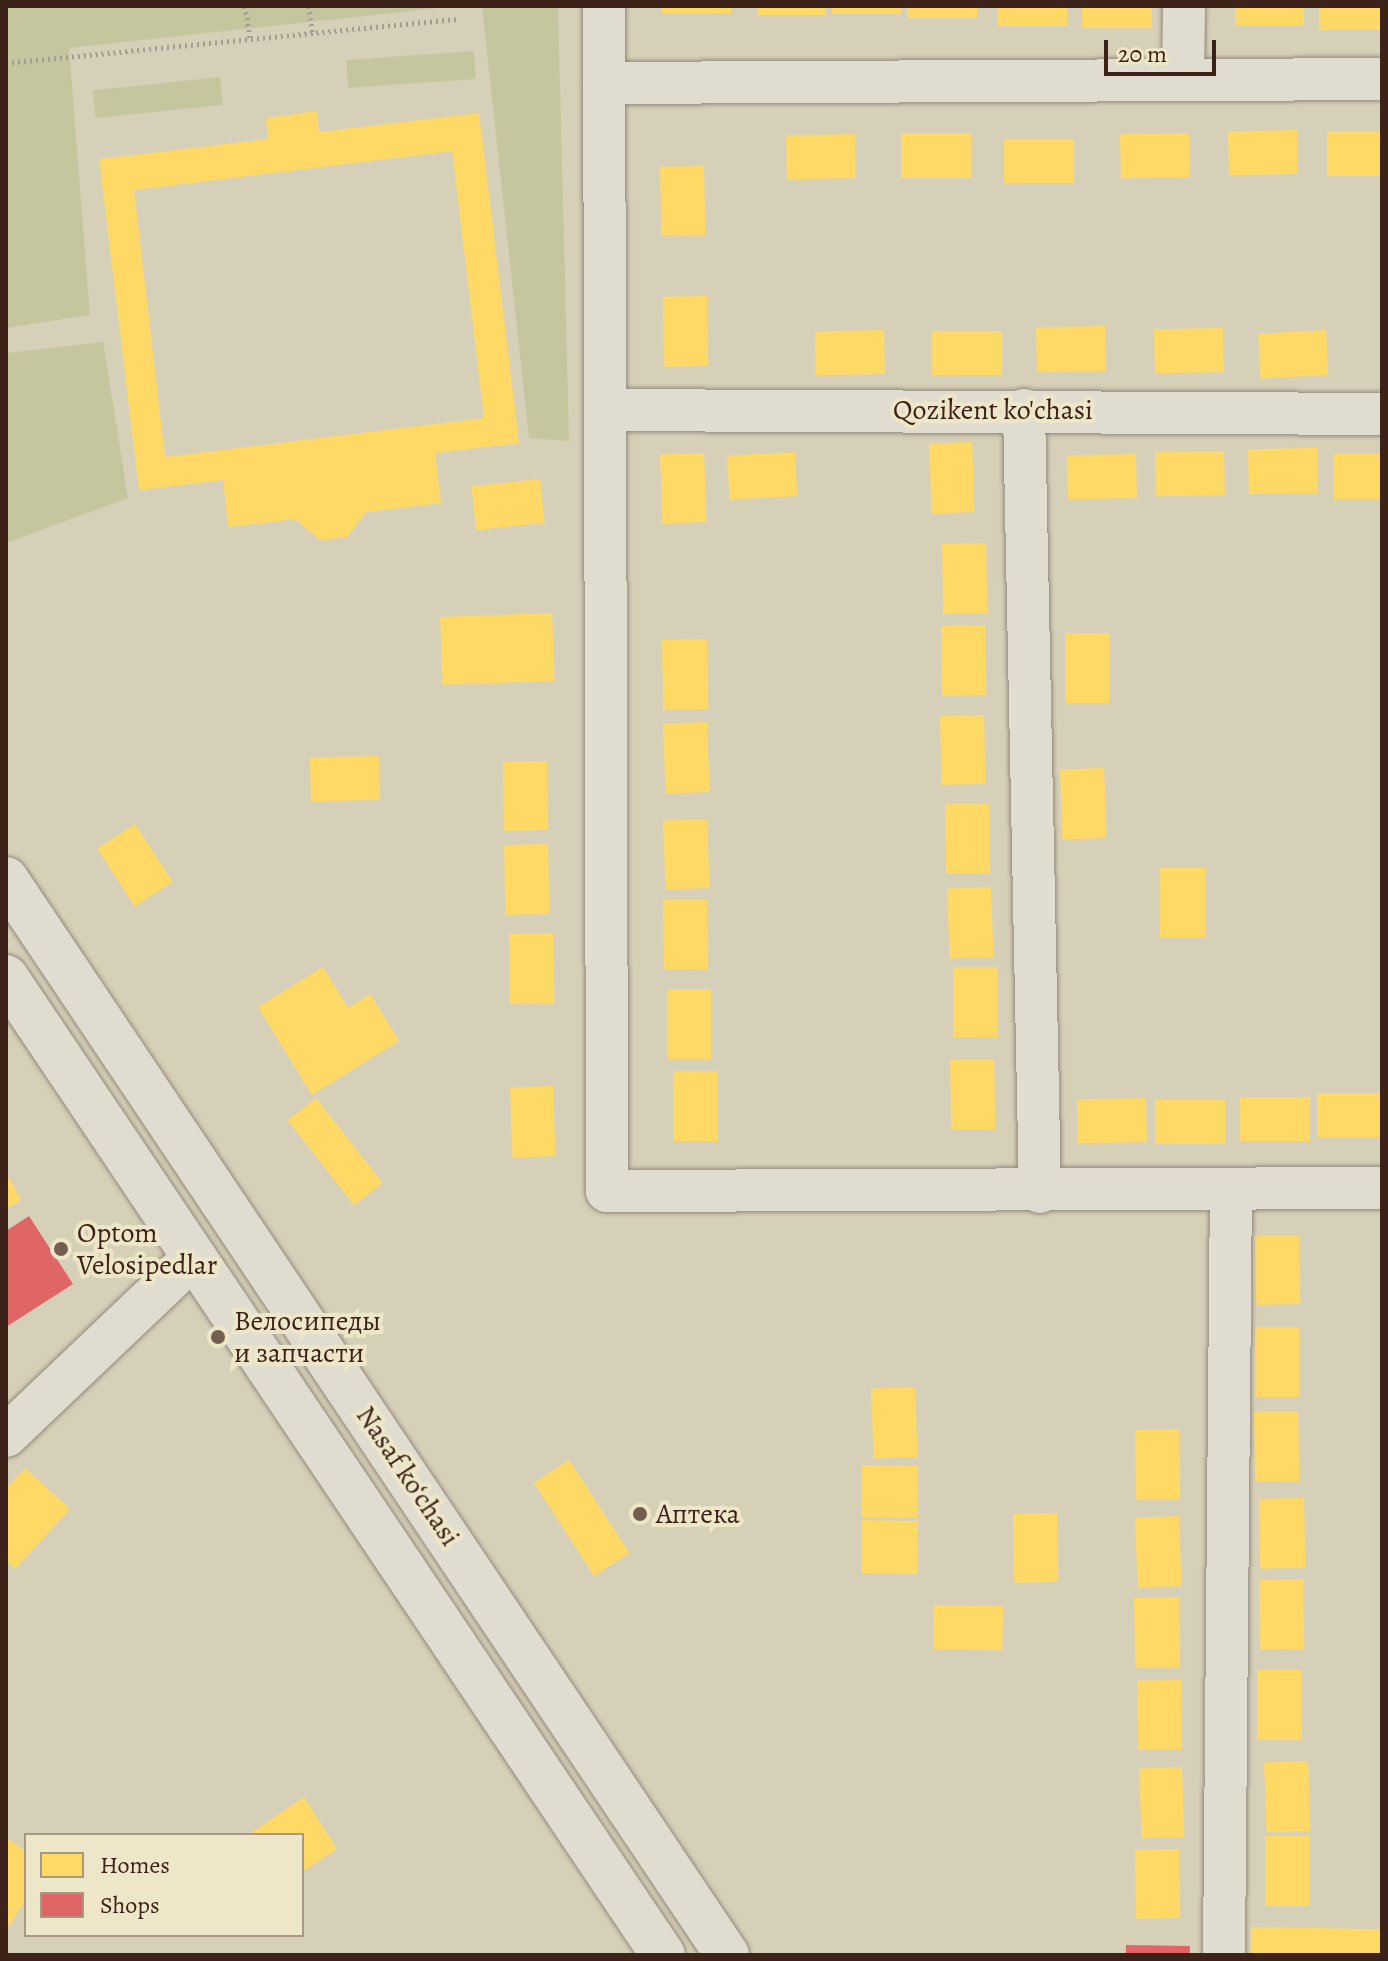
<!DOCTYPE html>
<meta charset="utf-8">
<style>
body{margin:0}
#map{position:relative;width:1388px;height:1961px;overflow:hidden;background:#d7d0b8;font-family:Alegreya,serif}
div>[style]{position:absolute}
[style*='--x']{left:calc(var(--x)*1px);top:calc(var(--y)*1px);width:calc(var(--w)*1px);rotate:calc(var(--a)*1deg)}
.green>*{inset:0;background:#c5c69d;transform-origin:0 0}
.homes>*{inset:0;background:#ffd966;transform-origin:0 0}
.shops>*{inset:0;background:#e06666;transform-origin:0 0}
.path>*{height:5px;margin-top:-2.5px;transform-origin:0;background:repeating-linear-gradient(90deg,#a39e94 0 2px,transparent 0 6px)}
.roads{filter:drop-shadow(0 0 2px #928a7c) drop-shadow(0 0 2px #928a7c)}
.street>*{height:42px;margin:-21px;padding:0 21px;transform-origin:21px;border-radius:21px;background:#e0ddd0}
.secondary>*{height:44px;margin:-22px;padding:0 22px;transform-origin:22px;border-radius:22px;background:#e0ddd0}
.dots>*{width:22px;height:22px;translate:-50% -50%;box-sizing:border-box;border:4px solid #ede6c8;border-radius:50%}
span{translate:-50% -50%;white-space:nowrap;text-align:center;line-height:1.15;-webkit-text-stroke:8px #ede6c8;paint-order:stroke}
.street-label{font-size:28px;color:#3c2218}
.poi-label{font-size:28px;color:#3c2218}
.left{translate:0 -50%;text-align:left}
.frame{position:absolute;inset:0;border:8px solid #3c2218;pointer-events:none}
.legend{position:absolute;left:24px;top:1833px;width:280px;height:104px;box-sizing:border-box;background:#ede6c8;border:2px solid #a69882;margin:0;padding:10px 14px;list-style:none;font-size:24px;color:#3c2218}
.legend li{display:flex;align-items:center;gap:16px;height:40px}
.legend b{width:40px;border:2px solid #a69882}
.scale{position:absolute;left:1104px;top:40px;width:112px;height:36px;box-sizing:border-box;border:4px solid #3c2218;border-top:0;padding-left:10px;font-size:24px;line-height:28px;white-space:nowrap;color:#3c2218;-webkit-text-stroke:6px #ede6c8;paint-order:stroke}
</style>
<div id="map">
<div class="green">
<div style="clip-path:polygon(6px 6px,457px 6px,69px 48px,90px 315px,6px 328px)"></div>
<div style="clip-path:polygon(482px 6px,558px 6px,569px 441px,529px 438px)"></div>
<div style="left:474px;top:51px;width:28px;height:128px;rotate:86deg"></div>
<div style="left:220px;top:77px;width:28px;height:128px;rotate:84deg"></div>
<div style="clip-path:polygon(103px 342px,128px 498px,6px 543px,6px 353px)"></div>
</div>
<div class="homes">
<div style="left:662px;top:6px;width:69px;height:7px"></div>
<div style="left:757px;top:6px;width:69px;height:9px"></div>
<div style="left:832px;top:6px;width:69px;height:8px"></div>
<div style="left:907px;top:6px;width:70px;height:12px"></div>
<div style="left:998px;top:6px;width:69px;height:20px"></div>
<div style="left:1082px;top:6px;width:70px;height:22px"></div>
<div style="left:1235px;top:6px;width:69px;height:19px"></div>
<div style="left:1319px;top:6px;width:63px;height:24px"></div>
<div style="clip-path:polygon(evenodd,317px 111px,319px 132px,479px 113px,519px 443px,435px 453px,441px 503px,366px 512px,347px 537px,320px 540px,295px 519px,228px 527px,223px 480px,139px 490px,99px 159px,268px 139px,266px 118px,317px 111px,452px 151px,484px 418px,165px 457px,134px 190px,452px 151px)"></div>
<div style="left:1297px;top:130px;width:44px;height:69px;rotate:89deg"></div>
<div style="left:1327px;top:131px;width:55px;height:45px"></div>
<div style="left:971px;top:133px;width:45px;height:70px;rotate:90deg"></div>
<div style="left:1189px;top:133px;width:44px;height:69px;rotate:89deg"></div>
<div style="left:855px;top:134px;width:44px;height:69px;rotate:89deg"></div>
<div style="left:1074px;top:139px;width:44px;height:70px;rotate:90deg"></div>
<div style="left:704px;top:166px;width:69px;height:44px;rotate:89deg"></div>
<div style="left:707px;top:296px;width:70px;height:44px;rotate:89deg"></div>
<div style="left:1105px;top:326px;width:45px;height:69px;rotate:89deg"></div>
<div style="left:1223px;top:328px;width:44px;height:69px;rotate:89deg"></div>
<div style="left:884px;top:330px;width:44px;height:69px;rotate:89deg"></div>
<div style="left:1326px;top:330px;width:45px;height:68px;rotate:87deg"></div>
<div style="left:1002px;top:331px;width:44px;height:70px;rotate:90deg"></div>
<div style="left:972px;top:442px;width:70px;height:43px;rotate:88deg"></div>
<div style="left:1317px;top:448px;width:45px;height:69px;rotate:89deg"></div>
<div style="left:1224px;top:451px;width:44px;height:69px;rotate:89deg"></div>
<div style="left:795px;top:452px;width:44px;height:68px;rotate:87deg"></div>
<div style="left:704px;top:453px;width:69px;height:44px;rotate:88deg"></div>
<div style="left:1136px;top:454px;width:44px;height:69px;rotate:89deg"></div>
<div style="left:1382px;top:454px;width:45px;height:48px;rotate:90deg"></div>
<div style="left:540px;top:479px;width:44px;height:69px;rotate:84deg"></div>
<div style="left:986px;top:543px;width:70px;height:44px;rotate:89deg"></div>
<div style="left:552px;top:613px;width:68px;height:112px;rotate:88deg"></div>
<div style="left:985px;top:625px;width:70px;height:44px;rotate:89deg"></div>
<div style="left:1065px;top:633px;width:44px;height:70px"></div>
<div style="left:707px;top:639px;width:70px;height:45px;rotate:89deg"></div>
<div style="left:984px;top:715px;width:69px;height:44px;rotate:89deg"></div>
<div style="left:707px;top:722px;width:70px;height:44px;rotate:88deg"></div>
<div style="left:379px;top:756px;width:44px;height:69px;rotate:89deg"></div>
<div style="left:547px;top:761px;width:69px;height:44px;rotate:89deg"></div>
<div style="left:1104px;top:768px;width:70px;height:44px;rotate:88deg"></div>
<div style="left:989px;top:803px;width:70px;height:44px;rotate:89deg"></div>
<div style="left:707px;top:819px;width:69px;height:44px;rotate:88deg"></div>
<div style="left:135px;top:824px;width:69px;height:45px;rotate:57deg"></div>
<div style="left:548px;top:844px;width:70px;height:44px;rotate:89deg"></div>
<div style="left:1205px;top:868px;width:69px;height:45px;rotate:90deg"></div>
<div style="left:991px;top:887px;width:70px;height:44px;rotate:88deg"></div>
<div style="left:707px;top:899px;width:70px;height:44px;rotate:89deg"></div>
<div style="left:553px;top:933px;width:70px;height:44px;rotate:89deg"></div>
<div style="clip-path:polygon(323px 967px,348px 1008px,370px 994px,399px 1041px,312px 1095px,258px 1007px)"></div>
<div style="left:953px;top:967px;width:45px;height:70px"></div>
<div style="left:667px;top:989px;width:44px;height:70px"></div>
<div style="left:994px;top:1059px;width:70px;height:44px;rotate:89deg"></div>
<div style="left:673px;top:1071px;width:45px;height:70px"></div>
<div style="left:553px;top:1086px;width:70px;height:43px;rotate:88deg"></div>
<div style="left:1382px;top:1093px;width:44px;height:65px;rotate:90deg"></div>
<div style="left:1310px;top:1097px;width:44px;height:70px;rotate:90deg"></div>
<div style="left:316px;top:1098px;width:108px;height:36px;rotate:52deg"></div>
<div style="left:1146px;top:1098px;width:44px;height:69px;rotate:89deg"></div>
<div style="left:1225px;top:1100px;width:44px;height:70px;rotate:90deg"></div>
<div style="clip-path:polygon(6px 1173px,21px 1200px,6px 1209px)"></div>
<div style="left:1299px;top:1235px;width:69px;height:44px;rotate:89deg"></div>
<div style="left:1255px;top:1327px;width:44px;height:70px"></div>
<div style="left:915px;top:1387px;width:70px;height:44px;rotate:88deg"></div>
<div style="left:1298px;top:1411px;width:70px;height:44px;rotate:89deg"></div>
<div style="left:1179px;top:1429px;width:70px;height:44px;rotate:89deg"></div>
<div style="left:569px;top:1460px;width:111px;height:42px;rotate:57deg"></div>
<div style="left:862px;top:1465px;width:56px;height:52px;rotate:1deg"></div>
<div style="clip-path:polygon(25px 1468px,70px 1509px,15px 1569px,6px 1560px,6px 1489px)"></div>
<div style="left:1304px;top:1498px;width:70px;height:45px;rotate:89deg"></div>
<div style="left:1057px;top:1513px;width:69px;height:44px;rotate:89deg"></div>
<div style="left:1179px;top:1516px;width:70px;height:44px;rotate:88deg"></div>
<div style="left:862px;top:1520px;width:56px;height:53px;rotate:1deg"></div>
<div style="left:1303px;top:1579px;width:70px;height:44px;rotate:89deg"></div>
<div style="left:1179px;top:1597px;width:70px;height:45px;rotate:89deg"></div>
<div style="left:934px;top:1605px;width:69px;height:44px;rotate:1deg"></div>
<div style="left:1257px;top:1670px;width:45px;height:70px"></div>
<div style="left:1181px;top:1680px;width:69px;height:44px;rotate:89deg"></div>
<div style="left:1308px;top:1761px;width:70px;height:44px;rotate:88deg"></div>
<div style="left:1182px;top:1767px;width:70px;height:43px;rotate:88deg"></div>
<div style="clip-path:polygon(304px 1797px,337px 1849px,302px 1872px,302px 1835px,248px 1835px)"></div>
<div style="left:1265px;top:1836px;width:45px;height:70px"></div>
<div style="clip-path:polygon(6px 1838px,26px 1851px,26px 1899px,6px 1931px)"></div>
<div style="left:1179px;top:1849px;width:69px;height:44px;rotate:89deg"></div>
<div style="left:1251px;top:1927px;width:131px;height:28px;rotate:1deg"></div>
</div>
<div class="shops">
<div style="clip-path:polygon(29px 1216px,73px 1284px,6px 1327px,6px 1231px)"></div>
<div style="left:1126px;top:1945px;width:64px;height:10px;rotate:1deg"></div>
</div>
<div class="path">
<div style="--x:245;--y:6;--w:32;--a:81"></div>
<div style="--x:309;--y:6;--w:26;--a:83"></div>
<div style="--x:6;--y:63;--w:452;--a:-5.6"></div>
</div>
<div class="roads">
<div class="street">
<div style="--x:604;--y:6;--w:1185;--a:89.85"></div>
<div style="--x:607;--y:1191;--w:775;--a:-0.22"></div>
<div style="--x:1183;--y:79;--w:73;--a:-89.2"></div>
<div style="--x:604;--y:83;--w:778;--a:-0.29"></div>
<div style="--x:605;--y:410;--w:777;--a:0.29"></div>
<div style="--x:1024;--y:410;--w:782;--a:88.83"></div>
<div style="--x:6;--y:1436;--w:260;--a:-43.6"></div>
<div style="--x:1224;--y:1955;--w:764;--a:-89.48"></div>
</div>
<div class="secondary">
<div style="--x:6;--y:879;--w:1295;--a:56.17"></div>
<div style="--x:6;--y:977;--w:1178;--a:56.11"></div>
</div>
</div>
<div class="dots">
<div style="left:61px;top:1249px;background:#725f50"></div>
<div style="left:218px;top:1337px;background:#725f50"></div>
<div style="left:640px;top:1514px;background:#725f50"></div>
</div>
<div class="street-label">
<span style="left:993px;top:410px">Qozikent ko'chasi</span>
<span style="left:408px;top:1476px;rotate:56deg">Nasaf ko‘chasi</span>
</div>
<div class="poi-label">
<span class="left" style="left:77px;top:1249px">Optom<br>Velosipedlar</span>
<span class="left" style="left:234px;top:1337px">Велосипеды<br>и запчасти</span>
<span class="left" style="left:656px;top:1514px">Аптека</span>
</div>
<div class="frame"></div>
<ul class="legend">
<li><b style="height:22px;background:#ffd966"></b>Homes</li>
<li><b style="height:22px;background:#e06666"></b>Shops</li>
</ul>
<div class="scale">20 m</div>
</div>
